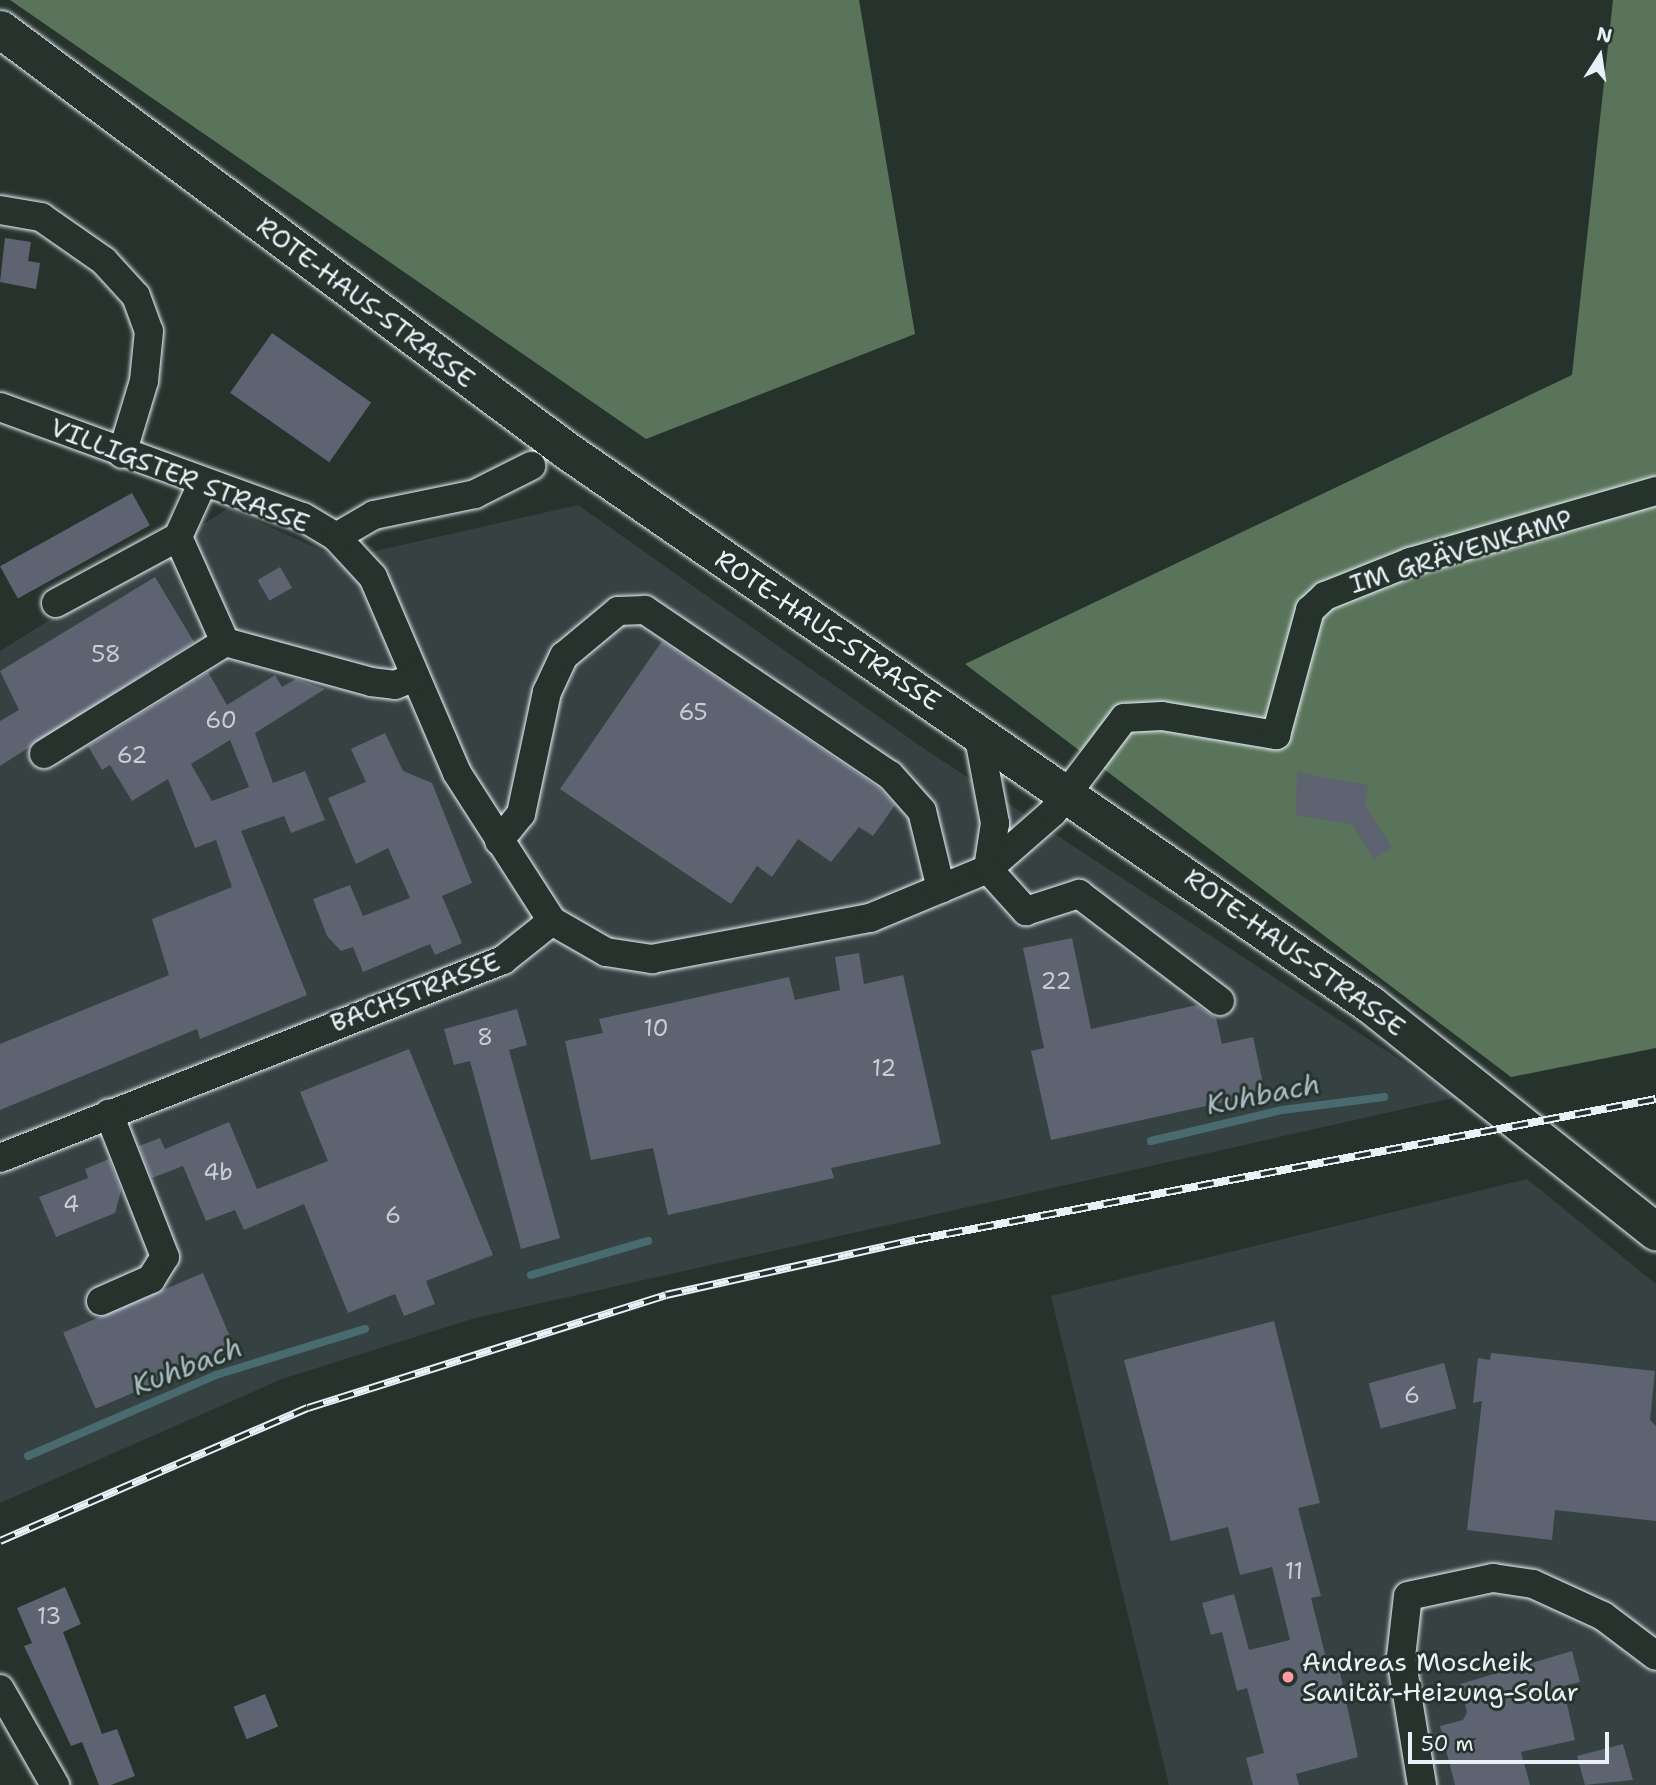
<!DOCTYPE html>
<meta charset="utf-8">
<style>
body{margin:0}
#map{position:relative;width:1656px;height:1785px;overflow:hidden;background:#26332d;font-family:"Shantell Sans",sans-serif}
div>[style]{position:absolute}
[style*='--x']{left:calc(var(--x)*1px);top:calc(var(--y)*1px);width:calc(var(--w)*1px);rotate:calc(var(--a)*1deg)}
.built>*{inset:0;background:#364141}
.green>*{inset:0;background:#59745a}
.stream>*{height:8px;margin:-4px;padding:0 4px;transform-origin:4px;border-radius:4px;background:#496b70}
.building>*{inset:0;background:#5d6371;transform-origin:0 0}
.roads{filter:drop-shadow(0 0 2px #e8f1f8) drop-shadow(0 0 2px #e8f1f8)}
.minor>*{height:28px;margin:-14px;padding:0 14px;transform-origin:14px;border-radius:14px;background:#26332d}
.major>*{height:37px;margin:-18.5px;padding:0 18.5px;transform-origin:18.5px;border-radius:18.5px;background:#26332d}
.rail>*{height:8px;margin-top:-4px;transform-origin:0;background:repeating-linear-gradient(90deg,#26332d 0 16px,#e8f1f8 0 32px);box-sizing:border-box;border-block:2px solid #e8f1f8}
.dots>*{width:19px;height:19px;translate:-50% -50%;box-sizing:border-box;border:4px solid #26332d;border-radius:50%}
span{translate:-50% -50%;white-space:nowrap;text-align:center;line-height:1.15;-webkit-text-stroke:6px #26332d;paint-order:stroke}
.number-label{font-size:23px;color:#c5ced6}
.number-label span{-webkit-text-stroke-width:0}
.street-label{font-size:26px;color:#e8f1f8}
.poi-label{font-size:26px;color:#e8f1f8}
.left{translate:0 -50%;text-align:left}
.water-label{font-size:28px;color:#a8bbc2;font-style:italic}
.north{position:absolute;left:1565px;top:21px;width:70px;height:70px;-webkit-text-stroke:5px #26332d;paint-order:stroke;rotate:12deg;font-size:19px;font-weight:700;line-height:28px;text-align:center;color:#e8f1f8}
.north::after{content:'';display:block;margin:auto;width:24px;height:32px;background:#e8f1f8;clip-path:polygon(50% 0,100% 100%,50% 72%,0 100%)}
.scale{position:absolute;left:1408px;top:1732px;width:201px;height:32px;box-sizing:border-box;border:4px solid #e8f1f8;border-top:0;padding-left:9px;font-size:21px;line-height:24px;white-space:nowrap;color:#e8f1f8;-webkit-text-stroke:5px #26332d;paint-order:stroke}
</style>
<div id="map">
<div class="built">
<div style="clip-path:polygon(578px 505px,926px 750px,1457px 1097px,475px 1318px,282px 1379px,0 1503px,0 651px,229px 508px,340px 559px)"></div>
<div style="clip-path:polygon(1527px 1179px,1656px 1284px,1656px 1785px,1169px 1785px,1051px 1296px)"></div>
</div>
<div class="green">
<div style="clip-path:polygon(10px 0,859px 0,915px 334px,646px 439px)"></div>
<div style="clip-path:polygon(1613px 0,1656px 0,1656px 1048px,1511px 1077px,965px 664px,1572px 375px)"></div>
</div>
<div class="stream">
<div style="--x:1151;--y:1141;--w:135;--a:-13.3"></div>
<div style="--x:1282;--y:1110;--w:103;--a:-7.3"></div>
<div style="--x:531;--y:1275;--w:122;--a:-16.2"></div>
<div style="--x:28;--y:1456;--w:205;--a:-23.3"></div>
<div style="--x:216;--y:1375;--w:156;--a:-17.2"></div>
</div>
<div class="building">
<div style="clip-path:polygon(5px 238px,31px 242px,28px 261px,40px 263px,36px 289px,0 282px)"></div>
<div style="left:272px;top:333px;width:121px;height:73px;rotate:35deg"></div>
<div style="left:132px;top:493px;width:37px;height:151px;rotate:61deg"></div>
<div style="left:280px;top:567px;width:24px;height:26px;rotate:60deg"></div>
<div style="clip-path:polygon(155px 577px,194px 642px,0 766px,0 721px,19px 710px,0 671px)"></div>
<div style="clip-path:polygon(662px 641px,879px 788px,895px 805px,873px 836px,859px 827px,831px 862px,798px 839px,772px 877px,757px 866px,731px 904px,560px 789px)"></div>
<div style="clip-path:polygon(evenodd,208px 672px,227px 705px,275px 675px,282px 687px,296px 679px,325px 689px,255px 733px,273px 783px,305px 771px,325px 820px,291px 833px,284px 816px,241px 831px,307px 995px,200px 1039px,197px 1029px,0 1110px,0 1044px,169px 975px,152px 919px,232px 887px,216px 840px,195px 848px,168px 779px,132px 801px,110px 765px,102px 770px,88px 746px,208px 672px,230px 740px,249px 787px,212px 801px,191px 764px,230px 740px)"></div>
<div style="clip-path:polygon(385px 733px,403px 771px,432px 783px,472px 883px,442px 896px,462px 943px,435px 955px,430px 944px,363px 972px,353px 947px,341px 951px,327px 936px,313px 899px,350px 885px,363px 916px,410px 898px,388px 848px,356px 864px,328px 798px,366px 782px,351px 749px)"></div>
<div style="clip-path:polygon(1297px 772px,1368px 785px,1365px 805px,1392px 848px,1374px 859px,1352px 824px,1296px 815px)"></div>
<div style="clip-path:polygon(1072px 938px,1091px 1029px,1197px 1005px,1216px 1018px,1222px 1044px,1253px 1037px,1265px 1093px,1051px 1140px,1031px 1051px,1044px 1048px,1023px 948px)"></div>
<div style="clip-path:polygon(859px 953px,864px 984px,903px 975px,941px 1144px,831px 1168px,834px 1178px,668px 1215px,653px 1148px,591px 1160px,565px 1041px,603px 1033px,599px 1019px,789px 977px,795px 1000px,840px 990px,835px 957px)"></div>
<div style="clip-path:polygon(517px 1009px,527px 1045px,509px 1050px,560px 1238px,521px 1249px,470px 1061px,454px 1065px,444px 1029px)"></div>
<div style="clip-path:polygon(409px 1049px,493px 1255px,426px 1281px,435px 1304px,404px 1316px,395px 1294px,348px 1313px,304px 1204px,244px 1230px,235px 1210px,206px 1221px,183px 1166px,152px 1178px,139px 1146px,160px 1138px,165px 1149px,229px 1122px,257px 1189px,328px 1161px,300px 1092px)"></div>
<div style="clip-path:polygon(109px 1159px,121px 1191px,115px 1213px,56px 1237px,39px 1197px,88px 1178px,85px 1169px)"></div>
<div style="left:203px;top:1273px;width:83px;height:152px;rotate:67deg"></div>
<div style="clip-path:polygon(1274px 1321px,1320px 1503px,1298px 1508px,1321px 1596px,1311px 1598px,1328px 1666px,1338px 1663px,1358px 1757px,1296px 1774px,1299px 1785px,1253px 1785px,1246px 1758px,1264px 1753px,1247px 1688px,1237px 1691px,1222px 1632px,1211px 1635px,1202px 1603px,1234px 1594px,1249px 1650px,1290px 1640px,1272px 1567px,1240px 1575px,1228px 1527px,1171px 1541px,1124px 1360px)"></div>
<div style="clip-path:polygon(1491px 1353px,1655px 1371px,1650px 1420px,1656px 1426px,1656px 1521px,1555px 1510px,1552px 1540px,1467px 1530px,1482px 1401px,1473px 1403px,1478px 1358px,1490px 1360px)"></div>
<div style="left:1444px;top:1363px;width:47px;height:78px;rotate:75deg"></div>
<div style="clip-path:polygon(65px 1587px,81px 1624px,63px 1632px,102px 1734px,117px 1729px,135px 1776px,111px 1785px,99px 1785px,82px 1742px,71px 1746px,24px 1646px,32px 1643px,17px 1608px)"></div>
<div style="clip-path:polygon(1572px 1651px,1580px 1682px,1563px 1686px,1575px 1740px,1521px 1752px,1530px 1785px,1455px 1785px,1440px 1726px,1463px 1720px,1467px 1712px,1460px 1684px)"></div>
<div style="left:265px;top:1694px;width:35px;height:34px;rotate:68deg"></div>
<div style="clip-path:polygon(1623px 1744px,1633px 1780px,1585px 1785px,1577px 1756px)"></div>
</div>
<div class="roads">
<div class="minor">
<div style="--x:0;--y:210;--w:42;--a:9.7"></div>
<div style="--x:41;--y:217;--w:77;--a:34.9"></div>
<div style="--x:104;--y:261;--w:47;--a:47.6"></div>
<div style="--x:136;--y:296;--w:37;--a:70"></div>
<div style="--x:149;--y:331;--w:50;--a:95.7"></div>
<div style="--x:144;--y:381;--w:76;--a:106.8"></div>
<div style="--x:0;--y:407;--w:322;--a:20"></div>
<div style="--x:303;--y:517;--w:39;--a:31"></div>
<div style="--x:336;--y:537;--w:54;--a:47.2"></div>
<div style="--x:373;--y:577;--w:213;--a:66.8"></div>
<div style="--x:457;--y:773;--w:176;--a:57.3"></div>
<div style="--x:552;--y:921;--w:62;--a:29.9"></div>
<div style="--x:606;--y:952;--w:47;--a:8.7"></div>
<div style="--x:652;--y:959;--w:222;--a:-10.7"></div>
<div style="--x:870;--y:918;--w:128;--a:-22.6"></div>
<div style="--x:988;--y:869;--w:86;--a:-41.2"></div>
<div style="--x:1053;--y:812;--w:118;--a:-52.9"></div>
<div style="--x:1124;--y:718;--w:38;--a:-3"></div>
<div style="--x:1162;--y:716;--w:116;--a:9.5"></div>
<div style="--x:1276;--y:735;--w:130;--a:-74.8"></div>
<div style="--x:1310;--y:610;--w:21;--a:-43"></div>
<div style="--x:1325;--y:596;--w:92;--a:-21.8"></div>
<div style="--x:1410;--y:562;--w:256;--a:-16.1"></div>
<div style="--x:336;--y:537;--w:44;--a:-30.1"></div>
<div style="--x:374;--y:515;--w:103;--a:-11.7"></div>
<div style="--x:475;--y:494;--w:63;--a:-26.6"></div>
<div style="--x:56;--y:603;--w:139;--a:-28.4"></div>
<div style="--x:178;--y:537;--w:60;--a:-65.6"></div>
<div style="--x:225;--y:642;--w:151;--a:15.3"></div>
<div style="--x:371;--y:682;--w:24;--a:7"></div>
<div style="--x:395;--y:685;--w:22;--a:-22"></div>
<div style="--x:978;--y:733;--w:92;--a:79.3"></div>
<div style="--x:995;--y:823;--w:47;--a:98.7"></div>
<div style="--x:44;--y:754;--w:213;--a:-31.7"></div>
<div style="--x:225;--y:642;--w:115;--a:-114.1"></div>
<div style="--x:499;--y:841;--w:35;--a:-51"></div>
<div style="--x:521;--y:814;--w:125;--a:-78"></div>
<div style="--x:547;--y:692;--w:40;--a:-65"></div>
<div style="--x:564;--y:656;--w:70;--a:-39.8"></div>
<div style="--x:618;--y:611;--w:27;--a:-2"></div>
<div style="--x:645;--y:610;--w:295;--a:34"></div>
<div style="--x:890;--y:775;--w:48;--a:48.4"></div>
<div style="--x:922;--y:811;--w:80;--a:76.3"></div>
<div style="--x:988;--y:869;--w:57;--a:47.9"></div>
<div style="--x:1026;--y:911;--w:56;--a:-17.8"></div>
<div style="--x:1079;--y:894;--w:177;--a:37.2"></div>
<div style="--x:0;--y:1158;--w:541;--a:-21.49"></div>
<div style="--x:503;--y:960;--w:63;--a:-38.5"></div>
<div style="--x:101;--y:1301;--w:55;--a:-23.7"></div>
<div style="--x:151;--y:1279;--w:26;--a:-58"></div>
<div style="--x:165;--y:1257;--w:154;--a:-111.4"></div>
<div style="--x:0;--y:1689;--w:111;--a:60.2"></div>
<div style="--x:1422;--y:1785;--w:130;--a:-99.3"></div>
<div style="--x:1401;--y:1657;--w:61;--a:-83.5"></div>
<div style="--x:1408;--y:1596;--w:87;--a:-12"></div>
<div style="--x:1493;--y:1578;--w:40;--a:8.5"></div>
<div style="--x:1533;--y:1584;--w:77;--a:24.6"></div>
<div style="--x:1603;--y:1616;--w:66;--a:37"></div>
</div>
<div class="major">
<div style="--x:0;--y:29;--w:705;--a:36.64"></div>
<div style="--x:566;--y:450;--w:978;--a:34.58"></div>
<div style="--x:1371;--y:1005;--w:364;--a:38.5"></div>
</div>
</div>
<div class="rail">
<div style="--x:0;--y:1541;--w:335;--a:-23.4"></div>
<div style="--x:308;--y:1408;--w:375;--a:-17.5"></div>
<div style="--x:666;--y:1295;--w:255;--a:-12.5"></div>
<div style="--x:915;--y:1240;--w:754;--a:-10.77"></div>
</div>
<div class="dots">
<div style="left:1288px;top:1677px;background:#ff9aa2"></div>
</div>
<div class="number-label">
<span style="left:106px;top:654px">58</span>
<span style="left:693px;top:712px">65</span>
<span style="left:221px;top:720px">60</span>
<span style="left:132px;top:755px">62</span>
<span style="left:1056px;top:981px">22</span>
<span style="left:656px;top:1028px">10</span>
<span style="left:485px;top:1037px">8</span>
<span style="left:884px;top:1068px">12</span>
<span style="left:218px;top:1172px">4b</span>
<span style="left:71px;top:1204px">4</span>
<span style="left:393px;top:1215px">6</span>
<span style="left:1412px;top:1395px">6</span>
<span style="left:1294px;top:1571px">11</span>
<span style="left:49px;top:1616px">13</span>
</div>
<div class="street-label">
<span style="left:366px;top:302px;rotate:37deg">ROTE-HAUS-STRASSE</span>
<span style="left:180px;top:475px;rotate:21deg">VILLIGSTER STRASSE</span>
<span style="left:1461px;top:551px;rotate:-17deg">IM GRÄVENKAMP</span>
<span style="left:828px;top:630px;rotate:34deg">ROTE-HAUS-STRASSE</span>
<span style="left:1295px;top:952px;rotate:36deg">ROTE-HAUS-STRASSE</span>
<span style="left:415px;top:992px;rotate:-21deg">BACHSTRASSE</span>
</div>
<div class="poi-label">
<span class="left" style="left:1302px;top:1677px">Andreas Moscheik<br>Sanitär-Heizung-Solar</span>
</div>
<div class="water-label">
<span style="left:1263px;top:1094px;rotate:-11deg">Kuhbach</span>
<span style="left:187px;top:1366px;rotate:-21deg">Kuhbach</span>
</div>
<div class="north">N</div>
<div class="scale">50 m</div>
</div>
